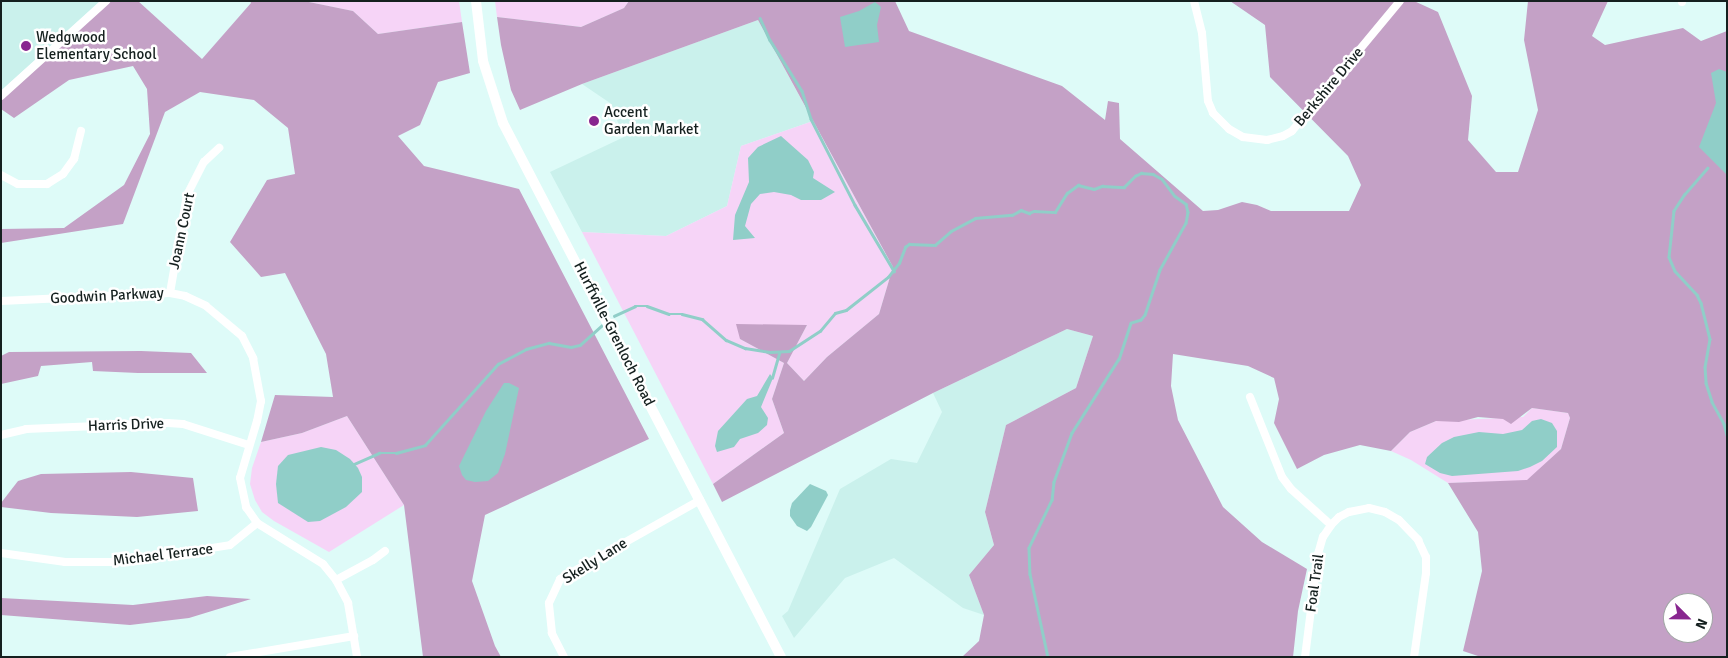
<!DOCTYPE html>
<style>
body{margin:0}
#map{position:relative;width:1728px;height:658px;overflow:hidden;background:#defbf8;font-family:Signika,sans-serif}
div>[style]{position:absolute}
[style*='--x']{left:calc(var(--x)*1px);top:calc(var(--y)*1px);width:calc(var(--w)*1px);rotate:calc(var(--a)*1deg)}
.built>*{inset:0;background:#caf1ec}
.green>*{inset:0;background:#f6d4f7}
.forest>*{inset:0;background:#c4a1c6}
.water>*{inset:0;background:#90cec8}
.stream>*{height:2.5px;margin:-1.25px;padding:0 1.25px;transform-origin:1.25px;border-radius:1.25px;background:#90cec8}
.minor>*{height:8px;margin:-4px;padding:0 4px;transform-origin:4px;border-radius:4px;background:#fff}
.major>*{height:10px;margin:-5px;padding:0 5px;transform-origin:5px;border-radius:5px;background:#fff}
.dots>*{width:14px;height:14px;translate:-50% -50%;box-sizing:border-box;border:2px solid #fff;border-radius:50%}
span{translate:-50% -50%;white-space:nowrap;text-align:center;line-height:1.15;-webkit-text-stroke:5px #fff;paint-order:stroke}
.poi-label{font-size:15px;color:#15201f}
.left{translate:0 -50%;text-align:left}
.street-label{font-size:15px;color:#15201f}
.frame{position:absolute;inset:0;border:2px solid #15201f;pointer-events:none}
.north{position:absolute;left:1663px;top:593px;width:50px;height:50px;box-sizing:border-box;background:#fff;border:1px solid #a1a6a5;border-radius:50%;rotate:113deg;font-size:14px;font-weight:700;line-height:20px;text-align:center;color:#15201f}
.north::after{content:'';display:block;margin:auto;width:18px;height:22px;background:#88268f;clip-path:polygon(50% 0,100% 100%,50% 72%,0 100%)}
</style>
<div id="map">
<div class="built">
<div style="clip-path:polygon(1px 1px,100px 1px,1px 91px)"></div>
<div style="clip-path:polygon(758px 20px,813px 121px,741px 146px,727px 206px,666px 236px,582px 232px,550px 172px,624px 137px,610px 103px,582px 84px)"></div>
<div style="clip-path:polygon(1067px 329px,1093px 336px,1076px 388px,1006px 425px,985px 512px,994px 545px,969px 575px,984px 615px,963px 608px,894px 558px,845px 578px,794px 638px,782px 616px,788px 611px,840px 489px,891px 459px,917px 463px,942px 412px,933px 393px)"></div>
</div>
<div class="green">
<div style="clip-path:polygon(304px 1px,459px 1px,462px 22px,378px 34px,353px 11px)"></div>
<div style="clip-path:polygon(495px 1px,629px 1px,624px 8px,581px 27px,497px 17px)"></div>
<div style="clip-path:polygon(813px 121px,893px 267px,879px 314px,827px 357px,804px 381px,787px 363px,807px 325px,740px 339px,784px 363px,772px 399px,784px 433px,713px 484px,582px 232px,666px 236px,727px 206px,741px 146px)"></div>
<div style="clip-path:polygon(1532px 408px,1568px 413px,1570px 418px,1561px 449px,1527px 481px,1448px 483px,1411px 460px,1391px 451px,1410px 432px,1436px 421px,1523px 417px)"></div>
<div style="clip-path:polygon(347px 416px,404px 505px,329px 552px,274px 521px,262px 512px,255px 500px,250px 484px,252px 468px,261px 442px,302px 433px)"></div>
</div>
<div class="forest">
<div style="clip-path:polygon(106px 1px,138px 1px,202px 59px,251px 3px,250px 1px,304px 1px,353px 11px,378px 34px,462px 22px,470px 73px,438px 82px,420px 125px,398px 136px,424px 166px,519px 189px,649px 439px,485px 515px,472px 581px,495px 646px,501px 657px,423px 657px,404px 505px,347px 416px,302px 433px,261px 442px,275px 395px,333px 397px,326px 354px,285px 273px,261px 277px,230px 242px,267px 180px,295px 174px,288px 128px,254px 100px,200px 92px,165px 112px,123px 224px,1px 243px,1px 229px,64px 228px,124px 185px,150px 134px,147px 89px,133px 66px,69px 80px,14px 118px,1px 109px,1px 92px)"></div>
<div style="clip-path:polygon(evenodd,629px 1px,895px 1px,909px 31px,1062px 86px,1105px 120px,1108px 101px,1119px 103px,1120px 139px,1203px 211px,1218px 210px,1242px 202px,1257px 205px,1271px 211px,1349px 211px,1361px 185px,1348px 156px,1270px 77px,1265px 25px,1230px 1px,1414px 1px,1438px 12px,1472px 96px,1468px 140px,1496px 172px,1518px 172px,1538px 110px,1524px 40px,1528px 1px,1608px 1px,1592px 36px,1605px 45px,1683px 28px,1701px 41px,1727px 31px,1727px 657px,1481px 657px,1463px 651px,1482px 571px,1478px 532px,1448px 483px,1527px 480px,1561px 449px,1570px 418px,1568px 413px,1532px 408px,1511px 424px,1503px 419px,1478px 417px,1459px 422px,1436px 421px,1410px 432px,1391px 451px,1360px 445px,1324px 455px,1297px 469px,1274px 423px,1279px 399px,1274px 378px,1248px 366px,1173px 354px,1171px 386px,1178px 420px,1223px 507px,1262px 542px,1307px 569px,1298px 611px,1293px 657px,962px 657px,979px 641px,984px 615px,969px 575px,994px 545px,985px 512px,1006px 425px,1076px 388px,1093px 336px,1067px 329px,933px 393px,722px 502px,713px 484px,784px 433px,772px 399px,784px 363px,740px 339px,736px 324px,807px 325px,787px 363px,804px 381px,827px 357px,879px 314px,893px 267px,758px 20px,582px 84px,520px 110px,511px 90px,501px 45px,497px 17px,581px 27px,624px 8px,629px 1px,1673px 603px,1703px 603px,1703px 633px,1673px 633px,1673px 603px)"></div>
<div style="clip-path:polygon(141px 351px,191px 353px,207px 373px,138px 373px,93px 371px,92px 362px,41px 366px,38px 376px,1px 384px,1px 356px,9px 352px)"></div>
<div style="clip-path:polygon(131px 472px,193px 478px,198px 511px,137px 517px,51px 513px,1px 507px,1px 503px,18px 481px,41px 474px)"></div>
<div style="clip-path:polygon(207px 596px,251px 599px,189px 618px,130px 625px,1px 615px,1px 598px,133px 605px)"></div>
</div>
<div class="water">
<div style="clip-path:polygon(875px 2px,881px 7px,877px 25px,879px 42px,845px 47px,840px 17px,859px 11px)"></div>
<div style="clip-path:polygon(1719px 69px,1727px 72px,1727px 175px,1699px 147px,1716px 103px,1711px 73px)"></div>
<div style="clip-path:polygon(781px 136px,808px 160px,814px 172px,813px 178px,835px 192px,821px 200px,801px 200px,791px 195px,774px 192px,760px 194px,751px 204px,745px 226px,755px 238px,733px 240px,735px 215px,749px 182px,748px 158px,758px 147px)"></div>
<div style="clip-path:polygon(770px 374px,773px 378px,761px 407px,768px 418px,767px 425px,758px 433px,740px 439px,734px 447px,717px 452px,715px 446px,718px 431px,747px 399px,757px 396px)"></div>
<div style="clip-path:polygon(504px 383px,509px 383px,519px 388px,505px 454px,498px 473px,488px 481px,475px 482px,466px 480px,462px 475px,459px 466px,486px 411px)"></div>
<div style="clip-path:polygon(1541px 419px,1552px 423px,1557px 431px,1557px 447px,1542px 461px,1530px 467px,1518px 471px,1452px 476px,1440px 473px,1425px 464px,1427px 457px,1442px 443px,1454px 437px,1479px 432px,1503px 434px,1522px 430px,1532px 421px)"></div>
<div style="clip-path:polygon(321px 447px,336px 450px,350px 459px,358px 468px,362px 477px,362px 492px,346px 507px,320px 521px,308px 522px,278px 503px,276px 484px,278px 466px,288px 455px)"></div>
<div style="clip-path:polygon(810px 484px,826px 491px,828px 495px,811px 527px,807px 531px,797px 526px,790px 516px,790px 510px,792px 503px)"></div>
</div>
<div class="stream">
<div style="--x:760;--y:18;--w:24;--a:66"></div>
<div style="--x:770;--y:40;--w:60;--a:57.9"></div>
<div style="--x:802;--y:91;--w:29;--a:72"></div>
<div style="--x:811;--y:119;--w:97;--a:62.9"></div>
<div style="--x:855;--y:205;--w:77;--a:59.4"></div>
<div style="--x:1708;--y:168;--w:35;--a:131"></div>
<div style="--x:1685;--y:194;--w:20;--a:123"></div>
<div style="--x:1674;--y:211;--w:46;--a:96.2"></div>
<div style="--x:1669;--y:257;--w:15;--a:67"></div>
<div style="--x:1675;--y:271;--w:33;--a:47"></div>
<div style="--x:1697;--y:295;--w:9;--a:63"></div>
<div style="--x:1701;--y:303;--w:37;--a:76"></div>
<div style="--x:1710;--y:339;--w:28;--a:100"></div>
<div style="--x:1705;--y:367;--w:16;--a:86"></div>
<div style="--x:1706;--y:383;--w:20;--a:72"></div>
<div style="--x:1712;--y:402;--w:25;--a:61"></div>
<div style="--x:1724;--y:424;--w:11;--a:75"></div>
<div style="--x:614;--y:316;--w:23;--a:-25"></div>
<div style="--x:635;--y:306;--w:12;--a:0"></div>
<div style="--x:647;--y:306;--w:23;--a:20"></div>
<div style="--x:669;--y:314;--w:13;--a:0"></div>
<div style="--x:682;--y:314;--w:21;--a:14"></div>
<div style="--x:702;--y:319;--w:32;--a:41"></div>
<div style="--x:726;--y:340;--w:21;--a:23"></div>
<div style="--x:745;--y:348;--w:25;--a:9"></div>
<div style="--x:770;--y:352;--w:19;--a:-3"></div>
<div style="--x:789;--y:351;--w:37;--a:-33"></div>
<div style="--x:820;--y:331;--w:23;--a:-50"></div>
<div style="--x:835;--y:313;--w:11;--a:-15"></div>
<div style="--x:846;--y:310;--w:53;--a:-38.2"></div>
<div style="--x:888;--y:277;--w:18;--a:-52"></div>
<div style="--x:899;--y:263;--w:17;--a:-69"></div>
<div style="--x:905;--y:247;--w:5;--a:-37"></div>
<div style="--x:909;--y:244;--w:26;--a:2"></div>
<div style="--x:935;--y:245;--w:21;--a:-41"></div>
<div style="--x:951;--y:231;--w:27;--a:-28"></div>
<div style="--x:975;--y:218;--w:37;--a:-5"></div>
<div style="--x:1012;--y:215;--w:10;--a:-29"></div>
<div style="--x:1021;--y:210;--w:9;--a:21"></div>
<div style="--x:1029;--y:213;--w:5;--a:-22"></div>
<div style="--x:1034;--y:211;--w:21;--a:3"></div>
<div style="--x:1055;--y:212;--w:22;--a:-58"></div>
<div style="--x:1067;--y:193;--w:14;--a:-36"></div>
<div style="--x:1078;--y:185;--w:16;--a:14"></div>
<div style="--x:1094;--y:189;--w:9;--a:-21"></div>
<div style="--x:1102;--y:186;--w:22;--a:3"></div>
<div style="--x:1124;--y:187;--w:16;--a:-45"></div>
<div style="--x:1135;--y:176;--w:7;--a:-27"></div>
<div style="--x:1141;--y:173;--w:12;--a:5"></div>
<div style="--x:1153;--y:174;--w:10;--a:29"></div>
<div style="--x:1162;--y:179;--w:21;--a:53"></div>
<div style="--x:1175;--y:196;--w:14;--a:36"></div>
<div style="--x:1186;--y:204;--w:8;--a:76"></div>
<div style="--x:1188;--y:212;--w:11;--a:100"></div>
<div style="--x:1186;--y:223;--w:54;--a:119"></div>
<div style="--x:1160;--y:270;--w:47;--a:108.4"></div>
<div style="--x:1145;--y:315;--w:6;--a:129"></div>
<div style="--x:1141;--y:320;--w:10;--a:163"></div>
<div style="--x:1131;--y:323;--w:38;--a:108"></div>
<div style="--x:1119;--y:359;--w:88;--a:122.4"></div>
<div style="--x:1072;--y:433;--w:52;--a:110.2"></div>
<div style="--x:1054;--y:482;--w:18;--a:96"></div>
<div style="--x:1052;--y:500;--w:53;--a:115.6"></div>
<div style="--x:1029;--y:548;--w:26;--a:88"></div>
<div style="--x:1030;--y:574;--w:85;--a:77.8"></div>
<div style="--x:772;--y:378;--w:26;--a:-74"></div>
<div style="--x:352;--y:465;--w:30;--a:-24"></div>
<div style="--x:379;--y:453;--w:17;--a:0"></div>
<div style="--x:396;--y:453;--w:30;--a:-15"></div>
<div style="--x:425;--y:445;--w:109;--a:-48"></div>
<div style="--x:498;--y:364;--w:32;--a:-28"></div>
<div style="--x:526;--y:349;--w:24;--a:-15"></div>
<div style="--x:549;--y:343;--w:22;--a:10"></div>
<div style="--x:571;--y:347;--w:9;--a:-13"></div>
<div style="--x:580;--y:345;--w:31;--a:-42"></div>
</div>
<div class="minor">
<div style="--x:1194;--y:1;--w:33;--a:76"></div>
<div style="--x:1202;--y:33;--w:68;--a:85"></div>
<div style="--x:1208;--y:101;--w:13;--a:67"></div>
<div style="--x:1213;--y:113;--w:23;--a:45"></div>
<div style="--x:1229;--y:129;--w:16;--a:30"></div>
<div style="--x:1243;--y:137;--w:24;--a:7"></div>
<div style="--x:1267;--y:140;--w:16;--a:-14"></div>
<div style="--x:1283;--y:136;--w:10;--a:-29"></div>
<div style="--x:1292;--y:131;--w:169;--a:-50.3"></div>
<div style="--x:1682;--y:1;--w:1;--a:90"></div>
<div style="--x:1;--y:96;--w:142;--a:-42.1"></div>
<div style="--x:1;--y:175;--w:19;--a:28"></div>
<div style="--x:18;--y:184;--w:29;--a:0"></div>
<div style="--x:47;--y:184;--w:19;--a:-32"></div>
<div style="--x:63;--y:174;--w:19;--a:-54"></div>
<div style="--x:74;--y:159;--w:29;--a:-76"></div>
<div style="--x:170;--y:293;--w:99;--a:-80.2"></div>
<div style="--x:187;--y:195;--w:37;--a:-63"></div>
<div style="--x:204;--y:162;--w:21;--a:-43"></div>
<div style="--x:1;--y:301;--w:169;--a:-2.7"></div>
<div style="--x:170;--y:293;--w:15;--a:11"></div>
<div style="--x:185;--y:296;--w:23;--a:25"></div>
<div style="--x:206;--y:306;--w:47;--a:39.8"></div>
<div style="--x:242;--y:336;--w:25;--a:63"></div>
<div style="--x:253;--y:358;--w:44;--a:79.5"></div>
<div style="--x:261;--y:401;--w:20;--a:101"></div>
<div style="--x:257;--y:421;--w:59;--a:106.6"></div>
<div style="--x:240;--y:478;--w:30;--a:78"></div>
<div style="--x:246;--y:507;--w:19;--a:55"></div>
<div style="--x:257;--y:523;--w:78;--a:31.8"></div>
<div style="--x:323;--y:564;--w:21;--a:51"></div>
<div style="--x:336;--y:580;--w:26;--a:62"></div>
<div style="--x:348;--y:603;--w:55;--a:80.5"></div>
<div style="--x:1250;--y:397;--w:86;--a:68.2"></div>
<div style="--x:1282;--y:477;--w:15;--a:53"></div>
<div style="--x:1291;--y:489;--w:54;--a:42"></div>
<div style="--x:1;--y:435;--w:26;--a:-13"></div>
<div style="--x:26;--y:429;--w:142;--a:-2.4"></div>
<div style="--x:168;--y:423;--w:15;--a:4"></div>
<div style="--x:183;--y:424;--w:69;--a:17.7"></div>
<div style="--x:1;--y:553;--w:65;--a:8"></div>
<div style="--x:65;--y:562;--w:59;--a:0"></div>
<div style="--x:124;--y:562;--w:107;--a:-9.1"></div>
<div style="--x:230;--y:545;--w:35;--a:-39"></div>
<div style="--x:336;--y:580;--w:42;--a:-28.4"></div>
<div style="--x:373;--y:560;--w:15;--a:-37"></div>
<div style="--x:230;--y:657;--w:126;--a:-9.6"></div>
<div style="--x:564;--y:657;--w:27;--a:-117"></div>
<div style="--x:552;--y:633;--w:30;--a:-96"></div>
<div style="--x:549;--y:603;--w:26;--a:-65"></div>
<div style="--x:560;--y:579;--w:161;--a:-29.4"></div>
<div style="--x:1305;--y:657;--w:104;--a:-82.8"></div>
<div style="--x:1318;--y:554;--w:18;--a:-74"></div>
<div style="--x:1323;--y:537;--w:14;--a:-56"></div>
<div style="--x:1331;--y:525;--w:11;--a:-45"></div>
<div style="--x:1339;--y:517;--w:11;--a:-27"></div>
<div style="--x:1349;--y:512;--w:20;--a:-11"></div>
<div style="--x:1369;--y:508;--w:16;--a:14"></div>
<div style="--x:1385;--y:512;--w:16;--a:30"></div>
<div style="--x:1399;--y:520;--w:28;--a:46"></div>
<div style="--x:1418;--y:540;--w:19;--a:65"></div>
<div style="--x:1426;--y:557;--w:16;--a:90"></div>
<div style="--x:1426;--y:573;--w:85;--a:98.1"></div>
</div>
<div class="major">
<div style="--x:476;--y:1;--w:60;--a:83.3"></div>
<div style="--x:483;--y:61;--w:65;--a:72.1"></div>
<div style="--x:503;--y:123;--w:602;--a:62.5"></div>
</div>
<div class="dots">
<div style="left:26px;top:46px;background:#88268f"></div>
<div style="left:594px;top:121px;background:#88268f"></div>
</div>
<div class="poi-label">
<span class="left" style="left:36px;top:46px">Wedgwood<br>Elementary School</span>
<span class="left" style="left:604px;top:121px">Accent<br>Garden Market</span>
</div>
<div class="street-label">
<span style="left:1329px;top:87px;rotate:-50deg">Berkshire Drive</span>
<span style="left:182px;top:231px;rotate:-78deg">Joann Court</span>
<span style="left:107px;top:296px;rotate:-3deg">Goodwin Parkway</span>
<span style="left:614px;top:334px;rotate:63deg">Hurffville-Grenloch Road</span>
<span style="left:126px;top:425px;rotate:-2deg">Harris Drive</span>
<span style="left:163px;top:555px;rotate:-7deg">Michael Terrace</span>
<span style="left:595px;top:561px;rotate:-32deg">Skelly Lane</span>
<span style="left:1315px;top:583px;rotate:-82deg">Foal Trail</span>
</div>
<div class="frame"></div>
<div class="north">N</div>
</div>
